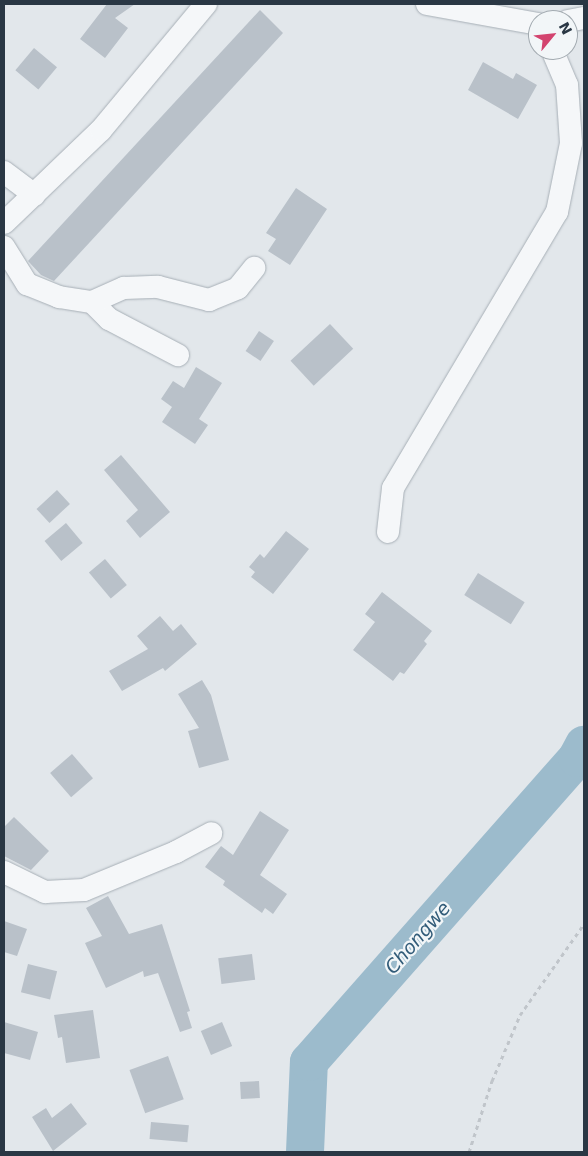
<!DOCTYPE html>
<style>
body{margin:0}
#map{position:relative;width:588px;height:1156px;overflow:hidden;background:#e2e7eb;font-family:"DejaVu Sans",sans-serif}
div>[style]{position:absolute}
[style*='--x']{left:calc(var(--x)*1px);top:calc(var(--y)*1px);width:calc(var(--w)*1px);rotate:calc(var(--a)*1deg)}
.river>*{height:38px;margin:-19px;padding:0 19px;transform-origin:19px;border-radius:19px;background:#9cbbcc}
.building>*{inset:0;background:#b9c1c9;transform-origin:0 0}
.path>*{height:3px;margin-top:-1.5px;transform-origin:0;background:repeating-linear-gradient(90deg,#c0c5ca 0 4px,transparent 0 8px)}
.roads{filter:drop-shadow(0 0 1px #a7afb6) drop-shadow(0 0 1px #a7afb6)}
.minor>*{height:22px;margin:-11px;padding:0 11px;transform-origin:11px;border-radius:11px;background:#f5f7f9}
span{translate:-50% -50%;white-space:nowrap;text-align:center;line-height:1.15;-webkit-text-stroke:4.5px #f2f6f8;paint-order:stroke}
.water-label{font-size:19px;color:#325c79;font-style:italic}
.frame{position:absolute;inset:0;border:5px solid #2a3744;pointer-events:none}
.north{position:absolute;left:528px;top:10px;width:50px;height:50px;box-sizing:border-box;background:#f2f6f8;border:1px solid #a2aab0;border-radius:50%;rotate:62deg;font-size:14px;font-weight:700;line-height:20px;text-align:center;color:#2a3744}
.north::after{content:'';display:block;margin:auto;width:18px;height:22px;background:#d3446f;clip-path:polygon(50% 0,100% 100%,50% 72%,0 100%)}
</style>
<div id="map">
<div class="river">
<div style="--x:305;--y:1152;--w:90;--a:-87.5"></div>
<div style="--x:309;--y:1062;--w:405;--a:-48.6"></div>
<div style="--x:577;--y:758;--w:15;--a:-62"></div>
</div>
<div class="building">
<div style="clip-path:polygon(107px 4px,135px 4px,115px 18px,128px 28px,105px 58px,80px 39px)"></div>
<div style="clip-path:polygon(260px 10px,283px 33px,54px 281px,41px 275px,28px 261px)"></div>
<div style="left:34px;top:48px;width:30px;height:29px;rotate:40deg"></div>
<div style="clip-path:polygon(483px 62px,513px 79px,516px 73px,537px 85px,518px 119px,468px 90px)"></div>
<div style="clip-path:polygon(296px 188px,327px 209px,290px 265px,268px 251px,276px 239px,266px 233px)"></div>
<div style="left:330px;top:324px;width:34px;height:54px;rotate:47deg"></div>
<div style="left:259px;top:331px;width:18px;height:24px;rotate:34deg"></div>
<div style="clip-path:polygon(196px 367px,222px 383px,199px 419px,208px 425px,195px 444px,162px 422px,172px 407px,161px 399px,173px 381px,184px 388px)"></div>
<div style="clip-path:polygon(121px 455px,170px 512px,140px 538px,126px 521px,138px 510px,104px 470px)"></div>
<div style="left:57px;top:490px;width:19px;height:28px;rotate:47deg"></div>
<div style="left:66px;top:523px;width:26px;height:28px;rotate:50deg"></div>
<div style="clip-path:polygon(286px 531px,309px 549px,273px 594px,251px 577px,255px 572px,249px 567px,260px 554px,264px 558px)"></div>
<div style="left:105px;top:559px;width:34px;height:21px;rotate:50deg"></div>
<div style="left:478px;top:573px;width:55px;height:26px;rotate:32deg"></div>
<div style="clip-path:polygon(382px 592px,432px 631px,424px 641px,427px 644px,404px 674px,400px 672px,393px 681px,353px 650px,375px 622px,365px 614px)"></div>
<div style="clip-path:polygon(160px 616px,173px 631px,181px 624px,197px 644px,165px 671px,163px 668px,122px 691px,109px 671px,148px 649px,137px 636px)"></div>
<div style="clip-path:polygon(202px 680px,211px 695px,229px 760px,199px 768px,188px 731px,199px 728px,178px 694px)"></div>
<div style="left:72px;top:754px;width:32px;height:29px;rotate:49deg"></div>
<div style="clip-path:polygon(260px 811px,289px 830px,260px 875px,287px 894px,273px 914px,265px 908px,262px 913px,223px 885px,225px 881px,205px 867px,221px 846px,233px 855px)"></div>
<div style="clip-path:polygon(14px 817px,49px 851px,31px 870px,4px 856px,4px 827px)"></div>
<div style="clip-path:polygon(108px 896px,129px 934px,162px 924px,190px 1011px,187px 1012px,192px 1028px,180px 1032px,158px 973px,144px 977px,143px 971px,106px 988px,85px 943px,102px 936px,86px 908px)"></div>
<div style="clip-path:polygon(4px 921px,27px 929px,17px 956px,4px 952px)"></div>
<div style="left:252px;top:954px;width:26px;height:34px;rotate:83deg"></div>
<div style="left:28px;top:964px;width:30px;height:29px;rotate:14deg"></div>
<div style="clip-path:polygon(93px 1010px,100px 1058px,66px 1063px,62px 1037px,58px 1038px,54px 1015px)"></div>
<div style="clip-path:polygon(4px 1022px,38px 1032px,30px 1060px,4px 1053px)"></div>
<div style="left:222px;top:1022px;width:26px;height:23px;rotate:67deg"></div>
<div style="left:168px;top:1056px;width:46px;height:41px;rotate:70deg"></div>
<div style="left:259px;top:1081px;width:17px;height:19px;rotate:87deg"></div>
<div style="clip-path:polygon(71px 1103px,87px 1124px,53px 1151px,32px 1117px,46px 1108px,52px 1118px)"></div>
<div style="left:151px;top:1122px;width:38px;height:17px;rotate:5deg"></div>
</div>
<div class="path">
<div style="--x:469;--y:1152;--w:75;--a:-72.1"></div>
<div style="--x:492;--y:1081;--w:72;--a:-67"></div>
<div style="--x:520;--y:1015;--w:111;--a:-54.9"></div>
</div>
<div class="roads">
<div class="minor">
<div style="--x:427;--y:4;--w:113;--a:10.2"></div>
<div style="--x:568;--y:21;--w:16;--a:-11"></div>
<div style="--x:4;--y:172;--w:38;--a:37"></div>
<div style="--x:4;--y:223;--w:134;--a:-43.8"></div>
<div style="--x:101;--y:130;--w:164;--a:-50.2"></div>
<div style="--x:4;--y:247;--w:44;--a:58.1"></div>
<div style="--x:27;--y:284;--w:35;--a:22"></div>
<div style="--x:59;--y:297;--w:33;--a:9"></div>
<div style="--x:92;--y:302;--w:24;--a:45"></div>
<div style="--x:109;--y:319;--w:78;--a:27.6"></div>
<div style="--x:92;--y:302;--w:35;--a:-24"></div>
<div style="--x:124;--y:288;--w:34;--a:-2"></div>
<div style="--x:158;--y:287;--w:53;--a:14.3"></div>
<div style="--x:209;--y:300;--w:31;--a:-22"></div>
<div style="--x:238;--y:288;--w:26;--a:-51"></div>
<div style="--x:388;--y:532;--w:44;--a:-83.5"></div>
<div style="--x:393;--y:488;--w:321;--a:-59.3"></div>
<div style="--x:557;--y:212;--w:70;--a:-78.5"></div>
<div style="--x:571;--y:143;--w:58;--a:-93.9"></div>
<div style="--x:567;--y:85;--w:38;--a:-113"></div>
<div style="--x:4;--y:872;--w:46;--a:26"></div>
<div style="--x:45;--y:892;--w:39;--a:-3"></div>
<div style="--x:84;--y:890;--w:100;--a:-22.4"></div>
<div style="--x:176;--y:852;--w:40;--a:-28"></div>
</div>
</div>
<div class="water-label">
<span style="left:418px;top:938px;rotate:-49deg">Chongwe</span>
</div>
<div class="frame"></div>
<div class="north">N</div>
</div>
